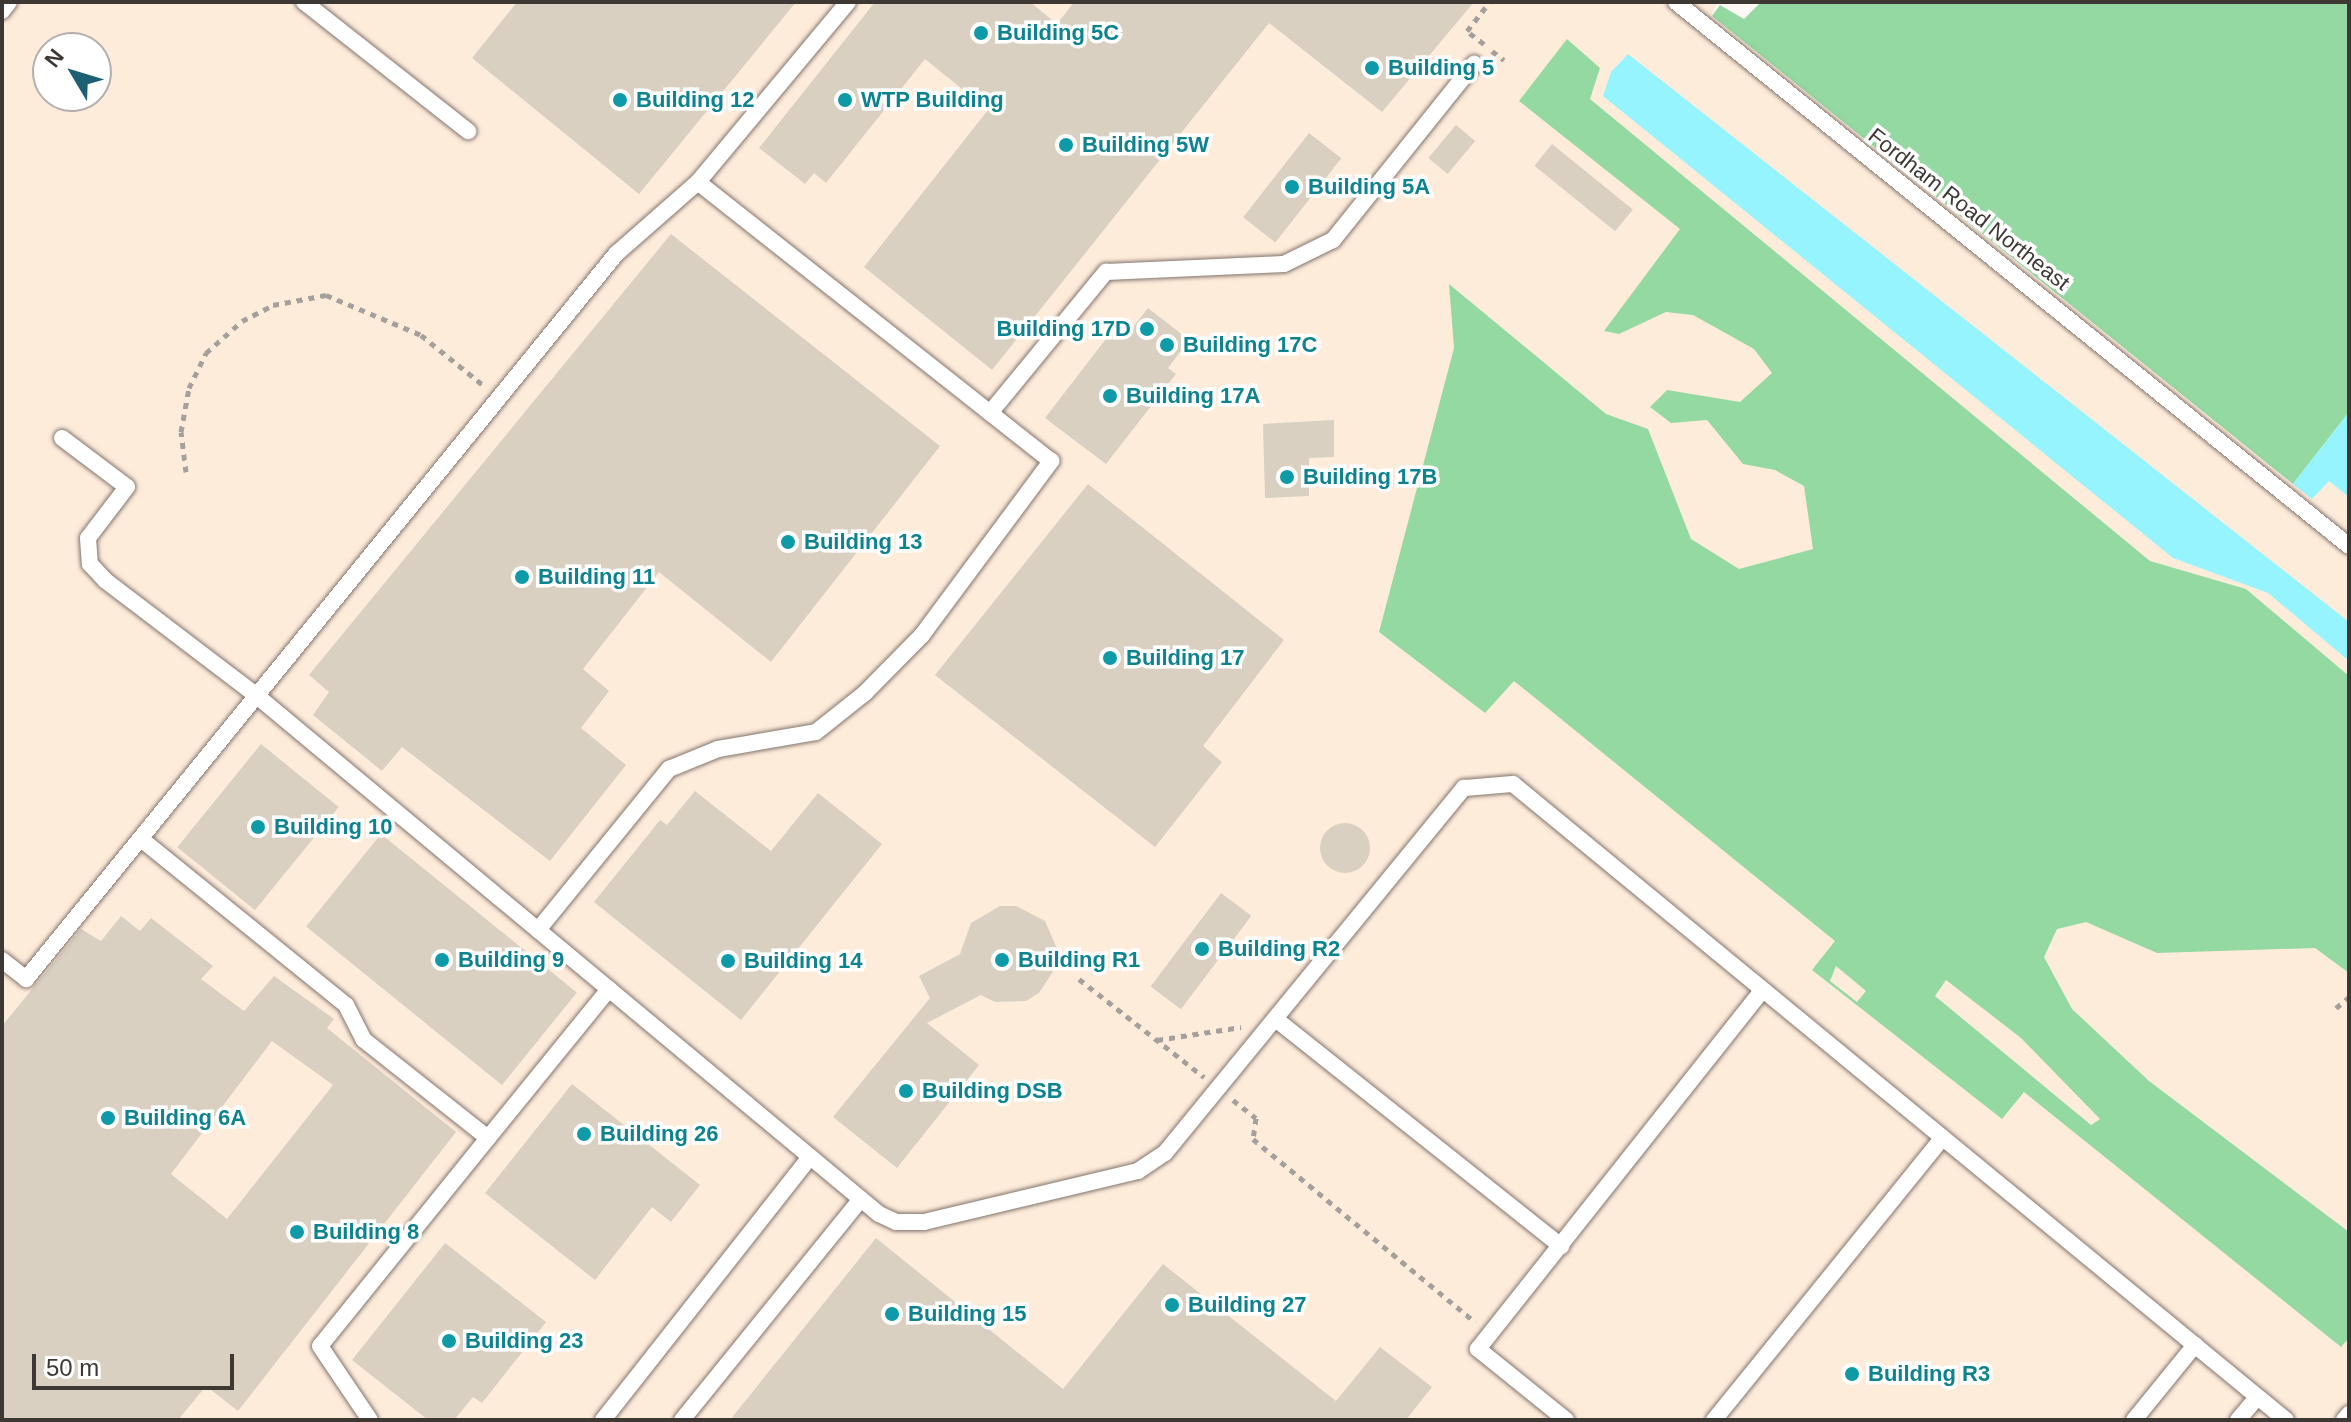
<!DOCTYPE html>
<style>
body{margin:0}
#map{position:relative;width:2351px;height:1422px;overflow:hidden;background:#fef8f4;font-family:Helvetica,sans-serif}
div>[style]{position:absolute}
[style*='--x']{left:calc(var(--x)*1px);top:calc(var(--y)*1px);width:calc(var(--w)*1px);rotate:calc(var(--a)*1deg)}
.industrial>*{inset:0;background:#feecdb}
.green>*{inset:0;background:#93d9a1}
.water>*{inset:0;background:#95f4fe}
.building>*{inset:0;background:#d9d0c2;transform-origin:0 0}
.round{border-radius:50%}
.path>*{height:5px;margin-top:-2.5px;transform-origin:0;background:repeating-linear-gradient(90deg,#a6a09c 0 6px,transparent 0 12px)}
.roads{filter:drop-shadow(0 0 2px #83756d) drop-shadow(0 0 2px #83756d)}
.service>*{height:16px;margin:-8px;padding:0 8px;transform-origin:8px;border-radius:8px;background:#fff}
.dots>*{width:22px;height:22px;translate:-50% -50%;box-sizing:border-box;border:4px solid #fff;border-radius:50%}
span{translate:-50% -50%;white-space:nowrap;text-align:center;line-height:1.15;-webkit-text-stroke:7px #fff;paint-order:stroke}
.culture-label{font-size:22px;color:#0d838f;font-weight:700}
.left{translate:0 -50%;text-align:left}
.right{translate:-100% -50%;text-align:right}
.street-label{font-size:22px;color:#3e3835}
.frame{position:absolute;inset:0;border:4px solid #3e3835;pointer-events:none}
.north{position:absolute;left:32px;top:32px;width:80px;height:80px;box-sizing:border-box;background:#fff;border:2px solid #b2afae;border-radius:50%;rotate:308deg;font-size:22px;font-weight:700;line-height:32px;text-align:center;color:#3e3835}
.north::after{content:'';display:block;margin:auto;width:28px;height:36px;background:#1d5f73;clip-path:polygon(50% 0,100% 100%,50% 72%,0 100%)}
.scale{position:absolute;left:32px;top:1354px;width:202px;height:36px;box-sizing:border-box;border:4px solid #3e3835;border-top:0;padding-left:10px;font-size:24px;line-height:28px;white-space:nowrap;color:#3e3835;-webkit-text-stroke:6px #fff;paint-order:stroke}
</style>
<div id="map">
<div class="industrial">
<div style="clip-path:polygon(evenodd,4px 2px,1717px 2px,1712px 16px,2312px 499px,2329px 481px,2349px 497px,2349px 1420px,2px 1420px,4px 2px,48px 48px,96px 48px,96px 96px,48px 96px,48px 48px)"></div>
</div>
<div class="green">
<div style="clip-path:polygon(1761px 2px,2349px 2px,2349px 412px,2293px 484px,1712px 16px,1720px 5px,1744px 19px)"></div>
<div style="clip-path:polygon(evenodd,1567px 39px,1600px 68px,1590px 99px,2150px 561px,2246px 589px,2349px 676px,2349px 973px,2315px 948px,2157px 953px,2086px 922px,2057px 929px,2044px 957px,2072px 1009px,2149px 1081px,2349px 1232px,2349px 1338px,2341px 1347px,2024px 1092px,2002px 1119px,1812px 970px,1835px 941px,1514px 681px,1485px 713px,1379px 632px,1454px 348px,1449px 284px,1606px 414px,1648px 429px,1691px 539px,1739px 569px,1813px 549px,1804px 486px,1775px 470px,1743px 464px,1707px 420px,1671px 423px,1650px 407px,1667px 390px,1740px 402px,1772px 373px,1754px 349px,1693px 315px,1666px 312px,1619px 334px,1604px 331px,1680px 229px,1519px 101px,1567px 39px,1836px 966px,1866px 991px,1857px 1002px,1830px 981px,1836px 966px,1567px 39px,1946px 980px,2021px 1038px,2100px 1119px,2091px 1125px,1935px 996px,1946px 980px)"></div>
</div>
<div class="water">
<div style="clip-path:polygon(1628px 54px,2349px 622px,2349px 661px,2268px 593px,2173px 558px,1603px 96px,1611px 72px)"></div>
<div style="clip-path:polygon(2349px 412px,2349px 497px,2329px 481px,2312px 499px,2293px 484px)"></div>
</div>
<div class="building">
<div style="clip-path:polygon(517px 2px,796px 2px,639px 194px,472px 58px)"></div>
<div style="clip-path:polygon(875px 2px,1030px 2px,1057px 24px,1074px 2px,1474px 2px,1382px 112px,1269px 23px,992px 370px,864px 267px,988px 110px,925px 59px,826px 183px,814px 173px,805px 184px,759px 148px)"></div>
<div style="left:1456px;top:125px;width:25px;height:43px;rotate:40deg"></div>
<div style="left:1309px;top:133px;width:41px;height:107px;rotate:38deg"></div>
<div style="left:1552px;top:144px;width:104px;height:28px;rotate:39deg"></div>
<div style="clip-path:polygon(671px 234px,940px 446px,771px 662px,659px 572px,583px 669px,609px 691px,581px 728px,626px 765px,550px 861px,402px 747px,382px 771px,313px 715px,329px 692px,309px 675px)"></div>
<div style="clip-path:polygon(1148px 308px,1189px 340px,1168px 368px,1176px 374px,1106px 464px,1045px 418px,1115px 327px,1126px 336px)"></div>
<div style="clip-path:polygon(1334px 420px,1334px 457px,1309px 458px,1309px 496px,1265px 498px,1263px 424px)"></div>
<div style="clip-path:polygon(1088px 484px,1284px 640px,1203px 746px,1222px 762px,1155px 847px,935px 675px)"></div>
<div style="left:261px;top:744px;width:100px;height:133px;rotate:39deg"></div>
<div style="clip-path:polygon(695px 791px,771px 851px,818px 793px,882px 844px,741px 1020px,594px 902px,660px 820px,667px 825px)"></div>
<div class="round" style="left:1320px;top:823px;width:50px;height:50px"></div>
<div style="left:381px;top:834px;width:252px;height:119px;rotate:39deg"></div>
<div style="left:1221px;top:893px;width:38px;height:117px;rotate:37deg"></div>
<div style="clip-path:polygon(1000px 906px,1016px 906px,1045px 921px,1058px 951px,1056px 967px,1039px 993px,1026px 1001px,995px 1002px,981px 995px,927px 1023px,979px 1065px,897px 1168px,833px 1117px,930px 998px,919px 976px,960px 954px,971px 923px)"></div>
<div style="clip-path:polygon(evenodd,121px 916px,140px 931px,151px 918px,213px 966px,201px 979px,244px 1011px,274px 976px,334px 1019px,327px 1028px,456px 1132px,238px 1411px,206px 1386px,178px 1420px,2px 1420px,2px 1026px,81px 929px,101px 941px,121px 916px,272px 1041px,333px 1085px,227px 1219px,171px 1174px,272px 1041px)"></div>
<div style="clip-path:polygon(572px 1084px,700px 1185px,671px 1222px,652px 1207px,595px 1280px,485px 1193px)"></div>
<div style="clip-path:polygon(876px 1238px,1063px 1389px,1163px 1264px,1336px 1401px,1380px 1347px,1432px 1387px,1406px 1420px,730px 1420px)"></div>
<div style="clip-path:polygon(445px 1243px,546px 1322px,482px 1403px,473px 1397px,454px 1420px,428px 1420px,352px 1360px)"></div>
</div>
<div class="path">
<div style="--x:1484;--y:44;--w:21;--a:-143"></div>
<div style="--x:1467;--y:31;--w:37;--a:-52"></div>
<div style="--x:1492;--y:51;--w:15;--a:37"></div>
<div style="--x:186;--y:472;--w:40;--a:-97.1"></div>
<div style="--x:181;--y:432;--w:45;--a:-79.7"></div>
<div style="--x:189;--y:388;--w:39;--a:-64"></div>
<div style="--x:206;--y:353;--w:48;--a:-41.6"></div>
<div style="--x:242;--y:321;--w:35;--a:-27"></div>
<div style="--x:273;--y:305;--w:54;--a:-10.7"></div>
<div style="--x:326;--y:295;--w:103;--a:22.8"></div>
<div style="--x:421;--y:335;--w:80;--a:38.9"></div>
<div style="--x:1079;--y:979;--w:159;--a:38.1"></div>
<div style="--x:2336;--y:1008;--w:17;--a:-40"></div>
<div style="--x:1157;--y:1040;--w:85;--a:-8.8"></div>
<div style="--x:1233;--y:1100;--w:29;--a:38"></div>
<div style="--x:1256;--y:1118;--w:21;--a:98"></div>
<div style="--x:1253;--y:1139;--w:288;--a:39.5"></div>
</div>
<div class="roads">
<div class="service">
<div style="--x:304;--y:2;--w:209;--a:38.2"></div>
<div style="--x:1676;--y:2;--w:865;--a:38.95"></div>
<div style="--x:2;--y:11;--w:11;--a:-52"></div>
<div style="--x:990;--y:413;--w:183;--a:-50.6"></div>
<div style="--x:1106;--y:272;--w:178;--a:-2.6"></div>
<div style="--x:1284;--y:264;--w:55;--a:-26.1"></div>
<div style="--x:1333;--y:240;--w:226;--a:-51.3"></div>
<div style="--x:62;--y:438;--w:81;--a:37"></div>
<div style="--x:127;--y:487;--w:64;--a:127.4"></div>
<div style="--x:88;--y:538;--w:26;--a:86"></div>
<div style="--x:90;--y:564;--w:23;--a:47"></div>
<div style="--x:106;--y:581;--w:190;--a:37.3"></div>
<div style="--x:257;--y:696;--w:809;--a:39.79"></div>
<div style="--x:879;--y:1214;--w:19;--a:25"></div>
<div style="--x:896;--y:1222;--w:28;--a:0"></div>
<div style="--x:924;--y:1222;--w:220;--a:-13.4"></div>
<div style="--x:1138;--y:1171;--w:32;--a:-34"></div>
<div style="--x:1165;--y:1153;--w:472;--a:-50.7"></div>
<div style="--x:1464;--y:788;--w:49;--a:-4.7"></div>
<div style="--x:1513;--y:784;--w:1001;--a:39.45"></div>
<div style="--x:141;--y:839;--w:264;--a:39"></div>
<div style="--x:346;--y:1005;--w:39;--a:63"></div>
<div style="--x:364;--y:1040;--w:158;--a:38.3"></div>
<div style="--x:488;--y:1138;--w:267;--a:128.9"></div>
<div style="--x:320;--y:1346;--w:89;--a:56"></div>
<div style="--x:538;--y:930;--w:208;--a:-50.9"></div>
<div style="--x:669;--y:769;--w:53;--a:-22.2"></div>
<div style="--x:718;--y:749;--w:99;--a:-9.8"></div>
<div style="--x:816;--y:732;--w:63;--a:-38.5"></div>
<div style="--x:865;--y:693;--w:81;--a:-45.5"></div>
<div style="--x:922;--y:635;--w:217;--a:-53.4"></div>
<div style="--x:1051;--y:461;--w:450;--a:-141.7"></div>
<div style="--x:2;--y:960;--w:31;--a:38"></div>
<div style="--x:26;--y:979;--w:935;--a:-50.86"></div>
<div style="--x:616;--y:254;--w:109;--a:-41.3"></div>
<div style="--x:698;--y:182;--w:234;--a:-50.2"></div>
<div style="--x:1278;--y:1021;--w:362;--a:38.5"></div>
<div style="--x:488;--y:1138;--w:192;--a:-50.9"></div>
<div style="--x:603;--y:1420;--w:335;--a:-51.8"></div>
<div style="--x:682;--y:1420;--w:284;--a:-51"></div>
<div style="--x:1566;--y:1420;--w:113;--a:-141.1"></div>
<div style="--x:1478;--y:1349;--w:458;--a:-51.6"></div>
<div style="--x:1714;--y:1420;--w:363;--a:-51"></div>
<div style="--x:2134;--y:1420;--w:97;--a:-50.9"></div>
<div style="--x:2238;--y:1420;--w:30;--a:-50"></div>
<div style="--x:2344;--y:1420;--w:8;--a:-50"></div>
</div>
</div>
<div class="dots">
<div style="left:981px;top:33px;background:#0f9aa8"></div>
<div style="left:1372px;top:68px;background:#0f9aa8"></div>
<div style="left:620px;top:100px;background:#0f9aa8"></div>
<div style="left:845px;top:100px;background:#0f9aa8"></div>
<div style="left:1066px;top:145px;background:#0f9aa8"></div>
<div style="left:1292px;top:187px;background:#0f9aa8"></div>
<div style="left:1147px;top:329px;background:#0f9aa8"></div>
<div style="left:1167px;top:345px;background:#0f9aa8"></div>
<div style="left:1110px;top:396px;background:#0f9aa8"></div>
<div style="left:1287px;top:477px;background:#0f9aa8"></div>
<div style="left:788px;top:542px;background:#0f9aa8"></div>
<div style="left:522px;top:577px;background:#0f9aa8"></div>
<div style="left:1110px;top:658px;background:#0f9aa8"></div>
<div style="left:258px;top:827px;background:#0f9aa8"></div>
<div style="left:1202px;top:949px;background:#0f9aa8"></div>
<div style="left:442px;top:960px;background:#0f9aa8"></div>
<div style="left:1002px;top:960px;background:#0f9aa8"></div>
<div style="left:728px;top:961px;background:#0f9aa8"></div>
<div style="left:906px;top:1091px;background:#0f9aa8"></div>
<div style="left:108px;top:1118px;background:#0f9aa8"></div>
<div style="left:584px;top:1134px;background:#0f9aa8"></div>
<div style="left:297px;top:1232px;background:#0f9aa8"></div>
<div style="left:1172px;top:1305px;background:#0f9aa8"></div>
<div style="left:892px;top:1314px;background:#0f9aa8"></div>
<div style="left:449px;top:1341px;background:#0f9aa8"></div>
<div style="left:1852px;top:1374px;background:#0f9aa8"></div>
</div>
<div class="culture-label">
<span class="left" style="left:997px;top:33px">Building 5C</span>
<span class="left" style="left:1388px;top:68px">Building 5</span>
<span class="left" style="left:636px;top:100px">Building 12</span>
<span class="left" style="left:861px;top:100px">WTP Building</span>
<span class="left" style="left:1082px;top:145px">Building 5W</span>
<span class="left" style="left:1308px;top:187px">Building 5A</span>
<span class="right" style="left:1131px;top:329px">Building 17D</span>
<span class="left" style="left:1183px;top:345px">Building 17C</span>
<span class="left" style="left:1126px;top:396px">Building 17A</span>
<span class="left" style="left:1303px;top:477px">Building 17B</span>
<span class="left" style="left:804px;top:542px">Building 13</span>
<span class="left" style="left:538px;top:577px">Building 11</span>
<span class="left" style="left:1126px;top:658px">Building 17</span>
<span class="left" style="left:274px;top:827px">Building 10</span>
<span class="left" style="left:1218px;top:949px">Building R2</span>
<span class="left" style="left:458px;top:960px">Building 9</span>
<span class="left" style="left:1018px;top:960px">Building R1</span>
<span class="left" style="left:744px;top:961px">Building 14</span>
<span class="left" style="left:922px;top:1091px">Building DSB</span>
<span class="left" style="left:124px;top:1118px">Building 6A</span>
<span class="left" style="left:600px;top:1134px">Building 26</span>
<span class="left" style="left:313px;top:1232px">Building 8</span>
<span class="left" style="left:1188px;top:1305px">Building 27</span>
<span class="left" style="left:908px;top:1314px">Building 15</span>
<span class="left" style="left:465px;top:1341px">Building 23</span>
<span class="left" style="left:1868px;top:1374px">Building R3</span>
</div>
<div class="street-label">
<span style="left:1969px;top:209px;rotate:38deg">Fordham Road Northeast</span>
</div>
<div class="frame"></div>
<div class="north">N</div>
<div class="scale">50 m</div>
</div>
